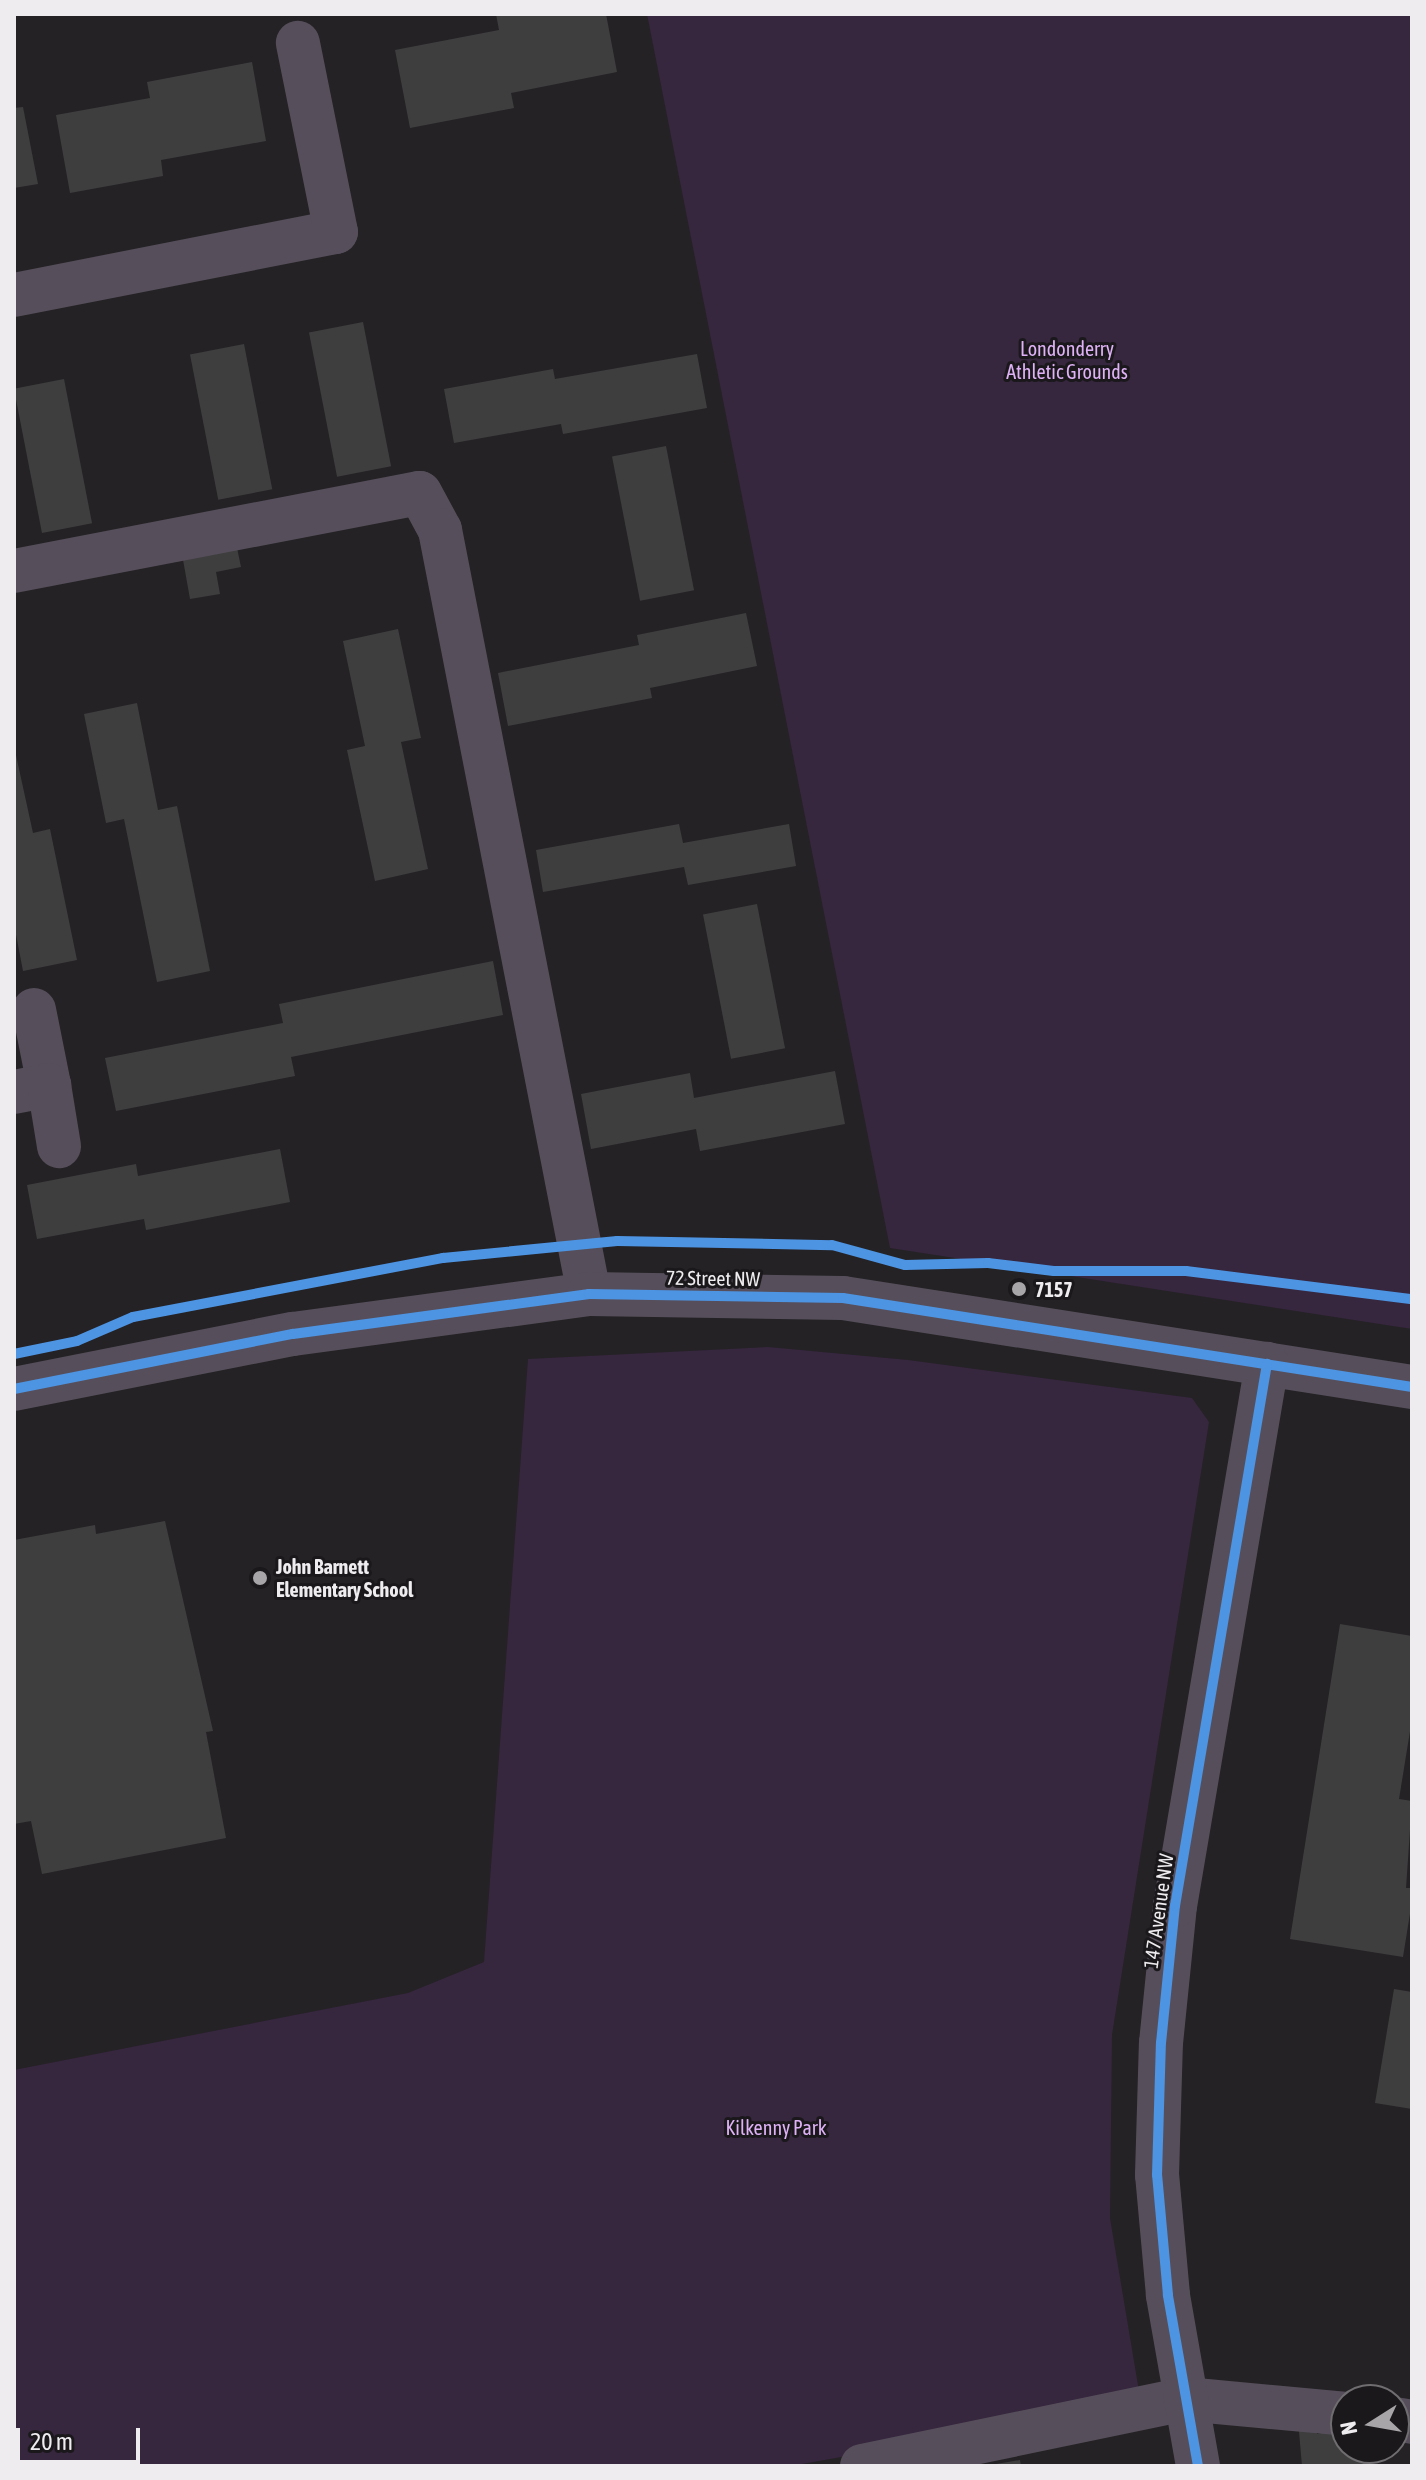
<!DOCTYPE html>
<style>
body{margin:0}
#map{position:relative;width:1426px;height:2480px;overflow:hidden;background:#242225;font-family:"Asap Condensed",sans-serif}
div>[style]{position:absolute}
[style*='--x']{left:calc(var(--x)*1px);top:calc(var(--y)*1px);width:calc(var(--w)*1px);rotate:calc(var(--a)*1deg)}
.green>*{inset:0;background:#36263e}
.building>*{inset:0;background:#3f3e3f;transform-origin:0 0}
.minor>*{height:44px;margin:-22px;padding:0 22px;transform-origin:22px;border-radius:22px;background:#564f5b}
.cycleway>*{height:10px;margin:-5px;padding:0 5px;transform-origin:5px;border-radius:5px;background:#4d94e3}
.dots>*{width:22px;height:22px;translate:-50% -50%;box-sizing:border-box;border:4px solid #1b181c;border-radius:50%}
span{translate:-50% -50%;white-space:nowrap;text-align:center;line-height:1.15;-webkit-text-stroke:6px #1b181c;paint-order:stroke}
.park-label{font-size:20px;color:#dfb2f7}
.street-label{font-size:20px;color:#eeecef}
.poi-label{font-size:20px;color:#eeecef;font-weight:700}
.left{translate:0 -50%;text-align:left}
.frame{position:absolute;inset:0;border:16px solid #eeecef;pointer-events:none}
.north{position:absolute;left:1330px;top:2384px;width:80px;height:80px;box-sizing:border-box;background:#1b181c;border:2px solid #6f6d70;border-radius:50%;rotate:259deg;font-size:22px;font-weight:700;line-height:32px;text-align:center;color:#eeecef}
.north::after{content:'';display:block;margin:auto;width:28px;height:36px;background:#a7a5a8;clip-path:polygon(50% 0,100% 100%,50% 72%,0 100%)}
.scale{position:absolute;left:16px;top:2428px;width:124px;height:36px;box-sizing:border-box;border:4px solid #eeecef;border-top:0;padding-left:10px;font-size:24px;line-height:28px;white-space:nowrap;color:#eeecef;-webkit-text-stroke:6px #1b181c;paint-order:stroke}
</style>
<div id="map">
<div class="green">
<div style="clip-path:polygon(647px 14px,1412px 14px,1412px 1329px,890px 1248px)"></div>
<div style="clip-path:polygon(768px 1347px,908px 1360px,1192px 1398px,1209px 1422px,1112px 2035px,1110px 2218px,1141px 2403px,791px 2466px,14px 2466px,14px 2070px,408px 1993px,484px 1962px,528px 1359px)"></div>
</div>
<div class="building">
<div style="clip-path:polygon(496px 14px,606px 14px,617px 72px,511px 93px,514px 108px,410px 128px,395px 50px,499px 30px)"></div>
<div style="clip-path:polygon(252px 62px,266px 141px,161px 160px,163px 176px,70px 193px,56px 115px,150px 98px,147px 82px)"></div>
<div style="clip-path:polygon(23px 107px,38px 184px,14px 188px,14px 108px)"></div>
<div style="left:363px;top:322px;width:147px;height:55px;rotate:79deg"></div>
<div style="left:244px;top:344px;width:148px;height:55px;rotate:79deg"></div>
<div style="clip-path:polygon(697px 354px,707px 408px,563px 434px,561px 424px,454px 443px,444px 389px,553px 369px,555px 379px)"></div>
<div style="left:64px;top:379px;width:147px;height:51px;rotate:79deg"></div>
<div style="left:666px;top:446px;width:147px;height:55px;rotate:79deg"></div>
<div style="clip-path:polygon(236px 543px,241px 567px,216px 572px,220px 594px,190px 599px,182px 554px)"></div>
<div style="clip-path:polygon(746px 613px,757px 666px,650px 688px,652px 698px,508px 726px,498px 673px,639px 645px,637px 635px)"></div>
<div style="clip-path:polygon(398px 629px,421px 738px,401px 742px,428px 869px,375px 881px,347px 750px,365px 746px,343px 641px)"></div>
<div style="clip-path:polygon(137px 703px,158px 810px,177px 806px,210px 971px,157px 982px,124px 819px,106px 823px,84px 714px)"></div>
<div style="clip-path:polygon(14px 746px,33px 833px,50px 829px,77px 960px,23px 971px,14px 924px)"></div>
<div style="clip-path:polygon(679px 824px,683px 843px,789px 824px,796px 866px,688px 885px,684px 867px,543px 892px,536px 850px)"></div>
<div style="left:757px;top:904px;width:147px;height:55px;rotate:79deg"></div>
<div style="clip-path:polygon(493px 961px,503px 1015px,291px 1057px,295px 1076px,116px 1111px,105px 1058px,283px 1023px,279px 1004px)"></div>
<div style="clip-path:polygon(835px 1071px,845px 1124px,700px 1151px,696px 1129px,591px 1149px,581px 1094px,690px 1073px,694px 1098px)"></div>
<div style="clip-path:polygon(280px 1149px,290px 1202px,146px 1230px,144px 1219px,37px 1239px,27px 1185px,136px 1164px,138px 1176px)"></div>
<div style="clip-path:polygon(165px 1521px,213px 1731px,206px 1732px,226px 1838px,42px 1874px,31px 1821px,14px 1824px,14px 1540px,95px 1525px,96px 1534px)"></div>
<div style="clip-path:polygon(1340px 1624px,1412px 1636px,1412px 1719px,1399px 1799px,1412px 1801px,1406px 1888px,1412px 1888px,1412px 1901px,1403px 1957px,1290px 1939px)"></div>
<div style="clip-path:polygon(1394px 1989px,1412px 1992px,1412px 2109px,1375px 2103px)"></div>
<div style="clip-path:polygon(1313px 2417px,1317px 2434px,1346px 2428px,1346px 2448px,1365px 2448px,1369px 2466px,1302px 2466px,1298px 2420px)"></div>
<div style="clip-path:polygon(1020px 2460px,1021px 2466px,997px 2466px,996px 2464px)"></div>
</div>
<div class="minor">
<div style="--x:14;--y:295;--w:328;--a:-11.1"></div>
<div style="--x:336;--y:232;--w:193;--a:-101.4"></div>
<div style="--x:14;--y:571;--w:413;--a:-10.9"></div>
<div style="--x:420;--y:493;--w:42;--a:61.6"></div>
<div style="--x:440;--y:530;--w:778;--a:78.96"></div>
<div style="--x:34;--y:1010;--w:76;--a:78.7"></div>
<div style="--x:14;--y:1092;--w:36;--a:-11"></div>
<div style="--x:49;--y:1085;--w:62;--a:80.7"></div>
<div style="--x:14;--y:1389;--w:284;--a:-11.2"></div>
<div style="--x:293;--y:1334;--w:299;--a:-7.7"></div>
<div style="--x:589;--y:1294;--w:254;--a:0.9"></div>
<div style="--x:843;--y:1298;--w:576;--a:8.89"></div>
<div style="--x:1394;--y:2419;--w:18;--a:9"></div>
<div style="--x:862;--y:2466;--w:330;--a:-11.7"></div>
<div style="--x:1185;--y:2399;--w:162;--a:5.3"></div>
<div style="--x:1198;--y:2466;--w:174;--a:-100"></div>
<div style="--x:1168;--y:2295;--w:121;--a:-95.2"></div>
<div style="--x:1157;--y:2175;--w:132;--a:-88.3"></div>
<div style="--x:1161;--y:2043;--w:138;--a:-84.2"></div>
<div style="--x:1175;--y:1906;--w:550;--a:-80.37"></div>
</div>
<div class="cycleway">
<div style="--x:14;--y:1354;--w:64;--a:-11.7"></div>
<div style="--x:77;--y:1341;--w:61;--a:-23.2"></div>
<div style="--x:133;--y:1317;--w:316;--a:-10.8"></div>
<div style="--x:443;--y:1258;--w:175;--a:-5.6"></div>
<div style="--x:617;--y:1241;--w:215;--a:1.1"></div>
<div style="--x:832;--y:1245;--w:76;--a:15.3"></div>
<div style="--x:905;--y:1265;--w:83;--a:-1.4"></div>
<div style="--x:988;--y:1263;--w:66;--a:6.9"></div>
<div style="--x:1054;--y:1271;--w:132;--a:0"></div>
<div style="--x:1186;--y:1271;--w:228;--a:7.1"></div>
<div style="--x:14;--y:1389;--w:284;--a:-11.2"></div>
<div style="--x:293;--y:1334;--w:299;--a:-7.7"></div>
<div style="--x:589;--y:1294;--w:254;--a:0.9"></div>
<div style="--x:843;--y:1298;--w:576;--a:8.89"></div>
<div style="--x:1198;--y:2466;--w:174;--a:-100"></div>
<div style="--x:1168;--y:2295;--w:121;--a:-95.2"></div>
<div style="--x:1157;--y:2175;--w:132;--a:-88.3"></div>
<div style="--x:1161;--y:2043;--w:138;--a:-84.2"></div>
<div style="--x:1175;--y:1906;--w:550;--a:-80.37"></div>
</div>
<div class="dots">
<div style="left:1019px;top:1289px;background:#a7a5a8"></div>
<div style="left:260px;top:1578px;background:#a7a5a8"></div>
</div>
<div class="park-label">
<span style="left:1067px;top:360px">Londonderry<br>Athletic Grounds</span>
<span style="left:776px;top:2127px">Kilkenny Park</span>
</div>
<div class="street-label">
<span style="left:713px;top:1278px;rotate:1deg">72 Street NW</span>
<span style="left:1158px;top:1911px;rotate:-82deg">147 Avenue NW</span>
</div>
<div class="poi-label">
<span class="left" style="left:1035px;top:1289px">7157</span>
<span class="left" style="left:276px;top:1578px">John Barnett<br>Elementary School</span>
</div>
<div class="frame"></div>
<div class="north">N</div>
<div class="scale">20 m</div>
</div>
